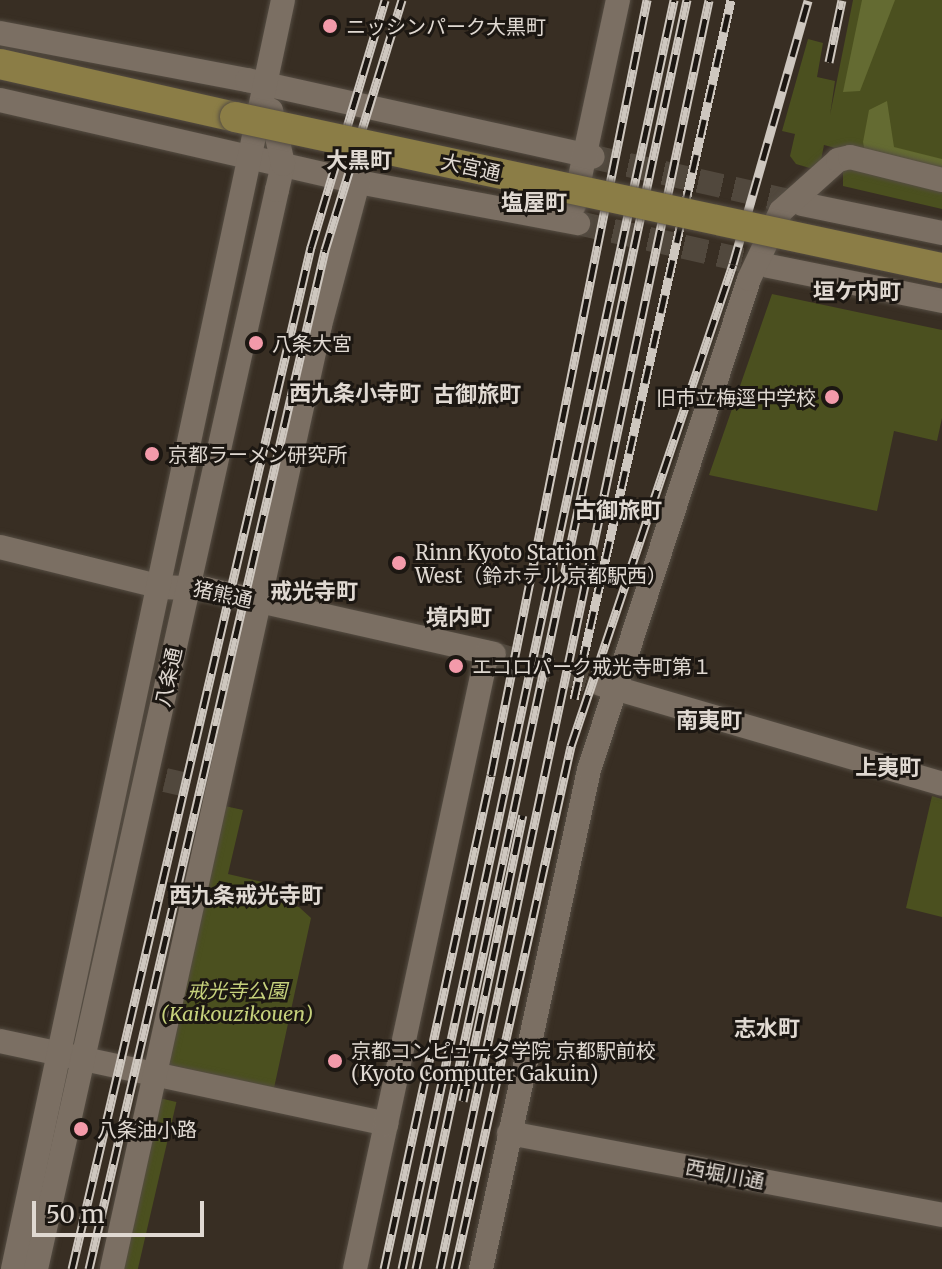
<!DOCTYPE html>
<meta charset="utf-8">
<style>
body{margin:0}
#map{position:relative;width:942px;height:1269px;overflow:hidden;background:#382e23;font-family:Merriweather,"Noto Sans JP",serif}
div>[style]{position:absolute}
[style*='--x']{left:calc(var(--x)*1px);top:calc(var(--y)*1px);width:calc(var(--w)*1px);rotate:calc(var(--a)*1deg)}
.green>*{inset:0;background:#4b501f;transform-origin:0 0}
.forest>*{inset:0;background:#646b32}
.minor-tunnel>*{height:24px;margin-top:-12px;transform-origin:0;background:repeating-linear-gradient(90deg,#51483d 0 24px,transparent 0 36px)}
.roads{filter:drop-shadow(0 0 2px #554d43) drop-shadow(0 0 2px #554d43)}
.minor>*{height:24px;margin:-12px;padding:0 12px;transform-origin:12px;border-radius:12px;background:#7b6f63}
.major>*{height:30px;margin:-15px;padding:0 15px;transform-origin:15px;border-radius:15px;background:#8b7d46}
.rail>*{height:9px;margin-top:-4.5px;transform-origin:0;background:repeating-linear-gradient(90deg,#1c1712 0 18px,#cec7bf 0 36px);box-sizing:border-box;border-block:2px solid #cec7bf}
.bridges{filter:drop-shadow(0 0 2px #554d43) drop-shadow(0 0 2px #554d43)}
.major-bridge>*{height:30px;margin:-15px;padding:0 15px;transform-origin:15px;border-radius:15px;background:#8b7d46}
.dots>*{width:22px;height:22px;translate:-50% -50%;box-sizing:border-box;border:4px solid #1c1712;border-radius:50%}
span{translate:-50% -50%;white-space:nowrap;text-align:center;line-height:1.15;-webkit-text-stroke:6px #1c1712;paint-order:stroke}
.poi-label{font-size:20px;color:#e0d9d2}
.left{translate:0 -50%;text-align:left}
.right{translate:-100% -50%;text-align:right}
.street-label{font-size:20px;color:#e0d9d2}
.park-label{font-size:20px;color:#c6d17c;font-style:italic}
.neighbourhood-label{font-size:22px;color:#e0d9d2;font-weight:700}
.scale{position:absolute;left:32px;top:1201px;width:172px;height:36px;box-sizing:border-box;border:4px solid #e0d9d2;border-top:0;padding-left:10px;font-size:24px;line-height:28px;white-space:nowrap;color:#e0d9d2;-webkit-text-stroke:6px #1c1712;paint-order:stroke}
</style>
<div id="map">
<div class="green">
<div style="clip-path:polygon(853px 0,942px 0,942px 209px,843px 186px,843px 150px,824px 145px,820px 165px,813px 169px,796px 164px,790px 156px,795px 134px,782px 131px,808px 39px,823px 43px,817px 77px,835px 81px,830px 115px)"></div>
<div style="clip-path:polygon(772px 294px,942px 330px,942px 418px,937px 441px,894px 431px,877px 511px,709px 475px)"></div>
<div style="clip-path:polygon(932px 796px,942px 799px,942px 917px,906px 908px)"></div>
<div style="clip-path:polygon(225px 806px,243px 810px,228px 874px,267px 883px,272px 900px,299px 907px,311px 918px,274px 1088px,166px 1064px)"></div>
<div style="left:155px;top:1097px;width:22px;height:177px;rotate:13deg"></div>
</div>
<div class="forest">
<div style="clip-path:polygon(862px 0,895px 0,860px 91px,843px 92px)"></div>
<div style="clip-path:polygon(887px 101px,894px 147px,942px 159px,942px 173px,866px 157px,863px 142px,869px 110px)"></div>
</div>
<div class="minor-tunnel">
<div style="--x:593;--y:157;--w:214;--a:12.7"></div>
<div style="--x:578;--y:223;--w:196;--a:12.7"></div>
<div style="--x:494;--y:654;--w:111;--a:15.7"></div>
<div style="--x:165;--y:780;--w:53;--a:13"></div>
</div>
<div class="roads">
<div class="minor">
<div style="--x:0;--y:33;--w:251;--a:10.8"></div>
<div style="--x:247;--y:80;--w:354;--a:12.5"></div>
<div style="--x:0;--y:100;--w:367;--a:12.9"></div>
<div style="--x:358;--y:182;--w:224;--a:10.6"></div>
<div style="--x:802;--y:204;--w:143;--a:11.7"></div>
<div style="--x:574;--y:205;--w:210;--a:-77.9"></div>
<div style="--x:769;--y:266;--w:177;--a:11.4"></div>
<div style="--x:0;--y:547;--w:167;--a:13.9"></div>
<div style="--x:162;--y:587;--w:44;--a:2.6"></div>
<div style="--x:206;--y:589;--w:295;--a:12.7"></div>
<div style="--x:601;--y:684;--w:355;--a:16.3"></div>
<div style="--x:0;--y:1041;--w:395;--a:12.1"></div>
<div style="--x:386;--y:1124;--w:148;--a:102.1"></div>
<div style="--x:386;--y:1124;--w:482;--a:-77.9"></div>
<div style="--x:509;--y:1133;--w:441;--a:10.7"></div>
<div style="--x:13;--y:1269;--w:1297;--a:-77.99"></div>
<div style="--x:36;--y:1269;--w:1106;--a:-77.41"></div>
<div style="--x:277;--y:190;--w:27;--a:-77"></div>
<div style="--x:283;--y:164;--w:55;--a:-102.5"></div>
<div style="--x:112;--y:1269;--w:967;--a:-77.57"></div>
<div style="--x:320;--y:325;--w:148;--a:-75.1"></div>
<div style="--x:481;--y:1269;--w:511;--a:-77.79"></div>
<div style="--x:589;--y:770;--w:516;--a:-71.95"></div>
<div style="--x:749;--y:279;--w:75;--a:-64.8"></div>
<div style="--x:781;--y:211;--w:76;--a:-41.8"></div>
<div style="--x:838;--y:160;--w:12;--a:-14"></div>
<div style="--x:850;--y:157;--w:95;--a:14"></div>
</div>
<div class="major">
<div style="--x:0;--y:64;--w:241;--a:12.7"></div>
</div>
</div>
<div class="rail">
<div style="--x:829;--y:62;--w:63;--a:-78.2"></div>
<div style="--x:574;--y:699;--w:716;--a:-77.34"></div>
<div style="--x:463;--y:1101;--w:292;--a:-78.2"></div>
<div style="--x:72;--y:1269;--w:1050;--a:-76.84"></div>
<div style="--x:311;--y:247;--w:258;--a:-73.3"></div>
<div style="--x:89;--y:1269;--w:1046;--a:-76.96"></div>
<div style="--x:325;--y:250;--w:262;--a:-72.9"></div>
<div style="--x:384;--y:1269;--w:505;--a:-77.78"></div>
<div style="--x:491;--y:775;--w:791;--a:-78.62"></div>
<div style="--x:402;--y:1269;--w:1298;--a:-77.9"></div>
<div style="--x:416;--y:1269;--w:1298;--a:-77.95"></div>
<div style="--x:440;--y:1269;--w:1297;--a:-78.03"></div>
<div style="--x:455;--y:1269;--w:536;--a:-77.49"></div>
<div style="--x:571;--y:746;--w:508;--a:-71.42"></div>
<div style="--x:733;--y:264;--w:274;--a:-74.1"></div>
</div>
<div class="bridges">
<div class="major-bridge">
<div style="--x:235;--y:117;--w:723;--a:12.06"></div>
</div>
</div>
<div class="dots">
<div style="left:330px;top:26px;background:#f39aaa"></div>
<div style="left:256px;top:343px;background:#f39aaa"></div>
<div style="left:832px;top:397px;background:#f39aaa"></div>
<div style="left:152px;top:454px;background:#f39aaa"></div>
<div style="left:399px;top:563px;background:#f39aaa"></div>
<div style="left:456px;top:666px;background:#f39aaa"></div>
<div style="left:335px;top:1061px;background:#f39aaa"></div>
<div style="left:81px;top:1129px;background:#f39aaa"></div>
</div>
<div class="poi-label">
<span class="left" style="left:346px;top:26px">ニッシンパーク大黒町</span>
<span class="left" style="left:272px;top:343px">八条大宮</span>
<span class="right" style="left:816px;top:397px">旧市立梅逕中学校</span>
<span class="left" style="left:168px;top:454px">京都ラーメン研究所</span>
<span class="left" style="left:415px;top:564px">Rinn Kyoto Station<br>West（鈴ホテル 京都駅西）</span>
<span class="left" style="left:472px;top:666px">エコロパーク戒光寺町第１</span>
<span class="left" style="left:351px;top:1062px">京都コンピュータ学院 京都駅前校<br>(Kyoto Computer Gakuin)</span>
<span class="left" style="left:97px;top:1129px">八条油小路</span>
</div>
<div class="street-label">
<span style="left:471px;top:167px;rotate:12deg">大宮通</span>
<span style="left:223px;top:594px;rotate:12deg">猪熊通</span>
<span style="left:168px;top:677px;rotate:-78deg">八条通</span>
<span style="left:725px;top:1174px;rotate:11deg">西堀川通</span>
</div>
<div class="park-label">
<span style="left:237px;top:1002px">戒光寺公園<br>(Kaikouzikouen)</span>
</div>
<div class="neighbourhood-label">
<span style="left:359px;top:161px">大黒町</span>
<span style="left:534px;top:203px">塩屋町</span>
<span style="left:857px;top:292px">垣ケ内町</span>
<span style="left:355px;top:394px">西九条小寺町</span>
<span style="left:477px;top:395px">古御旅町</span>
<span style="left:618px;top:511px">古御旅町</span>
<span style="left:314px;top:592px">戒光寺町</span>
<span style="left:459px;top:618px">境内町</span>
<span style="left:709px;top:721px">南夷町</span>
<span style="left:888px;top:768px">上夷町</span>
<span style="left:246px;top:896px">西九条戒光寺町</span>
<span style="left:767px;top:1029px">志水町</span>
</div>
<div class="scale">50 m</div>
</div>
